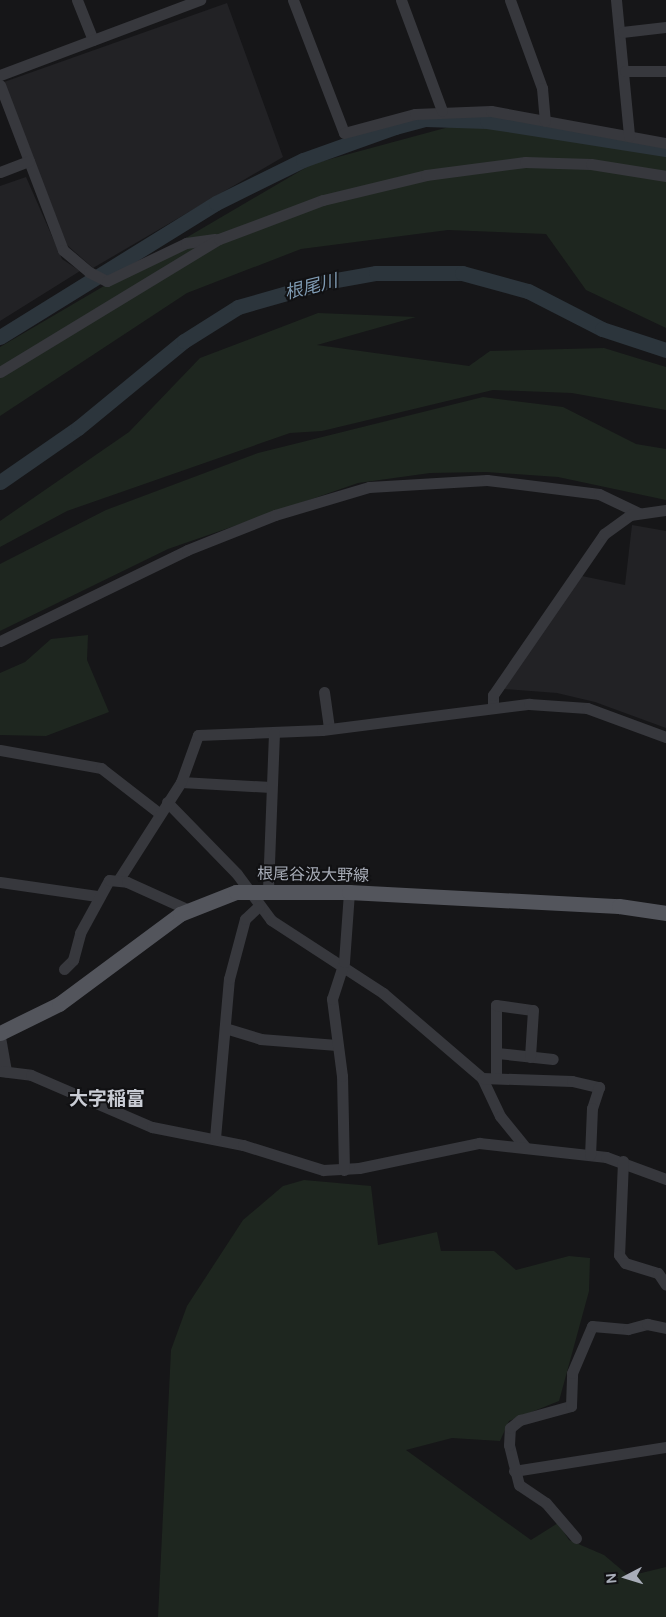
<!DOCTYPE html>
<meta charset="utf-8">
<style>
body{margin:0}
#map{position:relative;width:666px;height:1617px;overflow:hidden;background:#161618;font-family:"DM Sans","Noto Sans JP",sans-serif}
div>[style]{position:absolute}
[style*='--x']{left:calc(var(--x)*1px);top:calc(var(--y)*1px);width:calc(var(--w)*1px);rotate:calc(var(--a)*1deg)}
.built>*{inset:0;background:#222225}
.green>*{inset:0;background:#1e261f}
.river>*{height:15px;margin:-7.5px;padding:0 7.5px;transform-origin:7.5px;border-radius:7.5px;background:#2c353c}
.minor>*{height:11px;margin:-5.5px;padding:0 5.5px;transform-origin:5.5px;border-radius:5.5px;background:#37383d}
.major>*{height:15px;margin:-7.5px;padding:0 7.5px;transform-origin:7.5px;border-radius:7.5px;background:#53555c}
span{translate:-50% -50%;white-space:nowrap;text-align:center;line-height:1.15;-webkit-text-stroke:4px #111113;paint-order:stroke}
.street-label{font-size:16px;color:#a8adb8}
.water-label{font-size:18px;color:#7f9bb3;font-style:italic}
.quarter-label{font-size:19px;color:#c9ccd4;font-weight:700}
.north{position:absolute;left:601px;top:1552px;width:50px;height:50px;-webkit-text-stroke:4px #111113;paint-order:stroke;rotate:265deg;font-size:14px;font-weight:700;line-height:20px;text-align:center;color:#a8adb8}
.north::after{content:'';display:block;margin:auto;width:18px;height:22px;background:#a8adb8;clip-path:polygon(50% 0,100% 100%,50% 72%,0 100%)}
</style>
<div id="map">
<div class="built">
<div style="clip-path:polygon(227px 3px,283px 157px,93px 268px,67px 245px,4px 82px)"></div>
<div style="clip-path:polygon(26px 177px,62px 259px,80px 271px,0 321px,0 186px)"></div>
<div style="clip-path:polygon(632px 525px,666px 531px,666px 728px,595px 702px,557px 693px,503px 689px,582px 576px,625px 585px)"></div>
</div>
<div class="green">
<div style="clip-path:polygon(471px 121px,666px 151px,666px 328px,586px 290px,546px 234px,448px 230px,301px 249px,187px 293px,0 416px,0 347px,312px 164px)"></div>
<div style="clip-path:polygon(318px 313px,416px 317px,317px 345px,469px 366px,490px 351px,604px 348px,666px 367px,666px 410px,572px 393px,493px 390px,322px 431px,290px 433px,67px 511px,0 547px,0 521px,129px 432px,200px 358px)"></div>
<div style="clip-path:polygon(483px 397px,563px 407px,636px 444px,666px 449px,666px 500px,558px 477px,486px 472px,430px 473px,358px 483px,168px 549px,0 631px,0 564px,106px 510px,258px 453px)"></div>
<div style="clip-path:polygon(88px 635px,87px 660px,109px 712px,46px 736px,0 735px,0 673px,25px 662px,51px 639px)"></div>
<div style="clip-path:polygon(304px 1180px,371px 1186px,378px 1245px,437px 1232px,441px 1251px,494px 1251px,516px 1270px,569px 1256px,590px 1258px,589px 1291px,559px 1401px,509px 1421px,500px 1441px,452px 1438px,406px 1450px,531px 1540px,558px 1523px,569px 1540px,604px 1555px,629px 1576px,666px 1567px,666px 1617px,158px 1617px,171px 1350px,187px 1306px,243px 1220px,283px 1186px)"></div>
</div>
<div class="river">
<div style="--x:0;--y:337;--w:254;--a:-31.8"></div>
<div style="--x:216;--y:203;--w:97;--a:-26.3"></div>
<div style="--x:303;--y:160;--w:98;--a:-19.7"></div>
<div style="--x:395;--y:127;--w:31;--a:-15"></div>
<div style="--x:425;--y:119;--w:62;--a:1.8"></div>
<div style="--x:487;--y:121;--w:181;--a:8.9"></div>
<div style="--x:0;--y:482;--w:95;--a:-34.7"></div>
<div style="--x:78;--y:428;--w:137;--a:-39.4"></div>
<div style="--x:184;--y:341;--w:64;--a:-32.2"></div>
<div style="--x:238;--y:307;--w:91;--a:-16"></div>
<div style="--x:325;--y:282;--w:52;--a:-10"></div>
<div style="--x:376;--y:273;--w:86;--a:0"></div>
<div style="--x:462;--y:273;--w:68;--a:15.3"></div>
<div style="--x:528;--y:291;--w:83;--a:27.2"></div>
<div style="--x:602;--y:329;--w:67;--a:18.2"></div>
</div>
<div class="minor">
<div style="--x:77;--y:0;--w:43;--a:68.2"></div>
<div style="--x:293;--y:0;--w:142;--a:69"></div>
<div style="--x:344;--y:133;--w:73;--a:-15"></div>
<div style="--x:415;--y:114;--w:76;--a:-2.3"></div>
<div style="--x:491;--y:111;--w:178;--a:10.4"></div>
<div style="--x:401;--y:0;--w:118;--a:69.7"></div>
<div style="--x:510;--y:0;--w:94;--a:70"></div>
<div style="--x:542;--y:88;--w:33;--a:85"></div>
<div style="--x:616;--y:0;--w:137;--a:84.5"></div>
<div style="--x:622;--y:32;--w:44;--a:-6.5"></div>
<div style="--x:625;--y:71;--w:41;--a:0"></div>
<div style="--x:0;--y:75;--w:214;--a:-20.6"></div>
<div style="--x:0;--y:85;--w:177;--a:69.1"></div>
<div style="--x:63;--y:250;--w:34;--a:40"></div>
<div style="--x:89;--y:272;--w:20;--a:27"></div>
<div style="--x:107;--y:281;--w:88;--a:-25.7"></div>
<div style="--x:186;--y:243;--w:29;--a:-8"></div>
<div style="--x:0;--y:172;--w:31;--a:-21"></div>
<div style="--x:0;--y:372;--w:256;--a:-31.3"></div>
<div style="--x:219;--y:239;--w:111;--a:-20.6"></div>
<div style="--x:323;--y:200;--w:106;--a:-13.6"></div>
<div style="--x:426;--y:175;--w:100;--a:-7.5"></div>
<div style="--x:525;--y:162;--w:66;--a:1.7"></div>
<div style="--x:591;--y:164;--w:76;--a:9.1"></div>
<div style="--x:0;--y:641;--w:208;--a:-25.9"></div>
<div style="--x:187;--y:550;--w:95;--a:-21.7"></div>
<div style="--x:275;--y:515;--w:98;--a:-16.6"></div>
<div style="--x:369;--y:487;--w:118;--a:-3.4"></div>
<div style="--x:487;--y:480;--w:113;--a:7.1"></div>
<div style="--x:599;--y:494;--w:44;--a:25.4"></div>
<div style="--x:324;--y:692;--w:36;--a:82"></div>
<div style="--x:493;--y:708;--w:13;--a:-90"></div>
<div style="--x:493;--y:695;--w:196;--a:-55.4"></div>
<div style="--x:604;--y:534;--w:32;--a:-36"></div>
<div style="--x:630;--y:515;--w:36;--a:-8"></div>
<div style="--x:0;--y:750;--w:103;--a:10.1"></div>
<div style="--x:101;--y:768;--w:73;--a:37.8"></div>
<div style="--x:181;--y:782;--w:90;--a:3.2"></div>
<div style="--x:167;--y:802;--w:100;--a:45.8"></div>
<div style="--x:237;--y:874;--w:57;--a:53.5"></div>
<div style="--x:271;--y:920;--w:134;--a:33.1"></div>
<div style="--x:383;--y:993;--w:130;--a:40.6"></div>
<div style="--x:482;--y:1078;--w:42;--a:64.7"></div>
<div style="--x:500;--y:1116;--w:40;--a:51"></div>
<div style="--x:119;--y:879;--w:115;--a:-57.4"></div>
<div style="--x:181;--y:782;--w:50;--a:-70.1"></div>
<div style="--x:198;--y:735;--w:124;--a:-2.3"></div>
<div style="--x:322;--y:730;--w:209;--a:-7.2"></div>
<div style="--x:529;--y:704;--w:58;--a:3.9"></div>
<div style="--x:587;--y:708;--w:84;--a:20.2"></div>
<div style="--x:0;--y:882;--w:98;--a:8.2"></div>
<div style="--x:268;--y:889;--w:156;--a:-87.8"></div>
<div style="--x:64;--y:969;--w:13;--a:-45"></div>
<div style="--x:73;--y:960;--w:28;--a:-75"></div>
<div style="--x:80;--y:933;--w:60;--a:-61.3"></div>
<div style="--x:109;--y:880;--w:18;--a:6"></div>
<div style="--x:127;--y:882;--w:68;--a:24.3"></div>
<div style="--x:225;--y:1028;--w:37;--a:17"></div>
<div style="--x:260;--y:1039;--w:77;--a:4.5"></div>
<div style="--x:0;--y:1037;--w:35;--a:80"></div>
<div style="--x:497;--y:1053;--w:56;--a:6.1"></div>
<div style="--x:0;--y:1071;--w:31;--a:7"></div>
<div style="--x:31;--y:1075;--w:132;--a:23.3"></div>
<div style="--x:152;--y:1127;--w:93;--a:11.2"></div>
<div style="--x:243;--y:1145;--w:84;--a:17.4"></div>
<div style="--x:323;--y:1170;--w:36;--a:-3"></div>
<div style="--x:359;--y:1168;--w:123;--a:-11.8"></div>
<div style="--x:479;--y:1143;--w:128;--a:6.3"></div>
<div style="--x:606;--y:1157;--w:64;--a:20.1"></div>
<div style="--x:496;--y:1076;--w:71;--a:-90"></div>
<div style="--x:496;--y:1005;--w:37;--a:8"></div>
<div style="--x:533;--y:1010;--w:47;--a:93.7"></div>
<div style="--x:482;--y:1078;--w:90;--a:1.9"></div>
<div style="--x:572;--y:1081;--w:28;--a:13"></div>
<div style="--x:599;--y:1087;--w:22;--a:108"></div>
<div style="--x:592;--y:1108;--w:47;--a:92.4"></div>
<div style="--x:215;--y:1138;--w:160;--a:-85"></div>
<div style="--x:229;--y:979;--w:62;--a:-75.1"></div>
<div style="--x:245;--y:919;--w:19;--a:-43"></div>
<div style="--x:623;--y:1161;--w:94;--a:92.4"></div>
<div style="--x:619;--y:1255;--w:10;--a:53"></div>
<div style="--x:625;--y:1263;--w:34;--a:17"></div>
<div style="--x:658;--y:1273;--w:14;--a:56"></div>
<div style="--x:344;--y:1170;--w:94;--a:-91.2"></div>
<div style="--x:342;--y:1076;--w:78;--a:-97.4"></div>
<div style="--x:332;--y:999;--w:39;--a:-72"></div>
<div style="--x:344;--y:962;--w:70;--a:-85.9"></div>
<div style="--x:514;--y:1471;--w:154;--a:-9"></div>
<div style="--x:576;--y:1538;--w:46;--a:-130.6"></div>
<div style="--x:546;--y:1503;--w:32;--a:-146"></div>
<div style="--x:519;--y:1485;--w:41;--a:-104"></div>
<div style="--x:509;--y:1445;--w:17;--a:-87"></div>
<div style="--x:510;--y:1428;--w:13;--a:-39"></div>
<div style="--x:520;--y:1420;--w:53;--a:-15.4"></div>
<div style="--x:571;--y:1406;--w:33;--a:-88"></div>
<div style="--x:572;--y:1373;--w:51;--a:-66.9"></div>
<div style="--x:592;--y:1326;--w:36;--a:5"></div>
<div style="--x:628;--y:1329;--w:20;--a:-15"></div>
<div style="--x:647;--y:1324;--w:19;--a:12"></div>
</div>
<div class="major">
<div style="--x:0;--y:1033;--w:66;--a:-26.2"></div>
<div style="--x:59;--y:1004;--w:151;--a:-36.6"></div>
<div style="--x:180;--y:914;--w:60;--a:-21.4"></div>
<div style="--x:236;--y:892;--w:113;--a:0"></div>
<div style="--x:349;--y:892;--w:270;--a:3"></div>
<div style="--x:619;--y:906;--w:48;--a:8.5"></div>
</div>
<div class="street-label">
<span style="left:313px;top:875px;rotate:1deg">根尾谷汲大野線</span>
</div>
<div class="water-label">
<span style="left:311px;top:287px;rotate:-14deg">根尾川</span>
</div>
<div class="quarter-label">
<span style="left:107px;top:1099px">大字稲富</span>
</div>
<div class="north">N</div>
</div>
